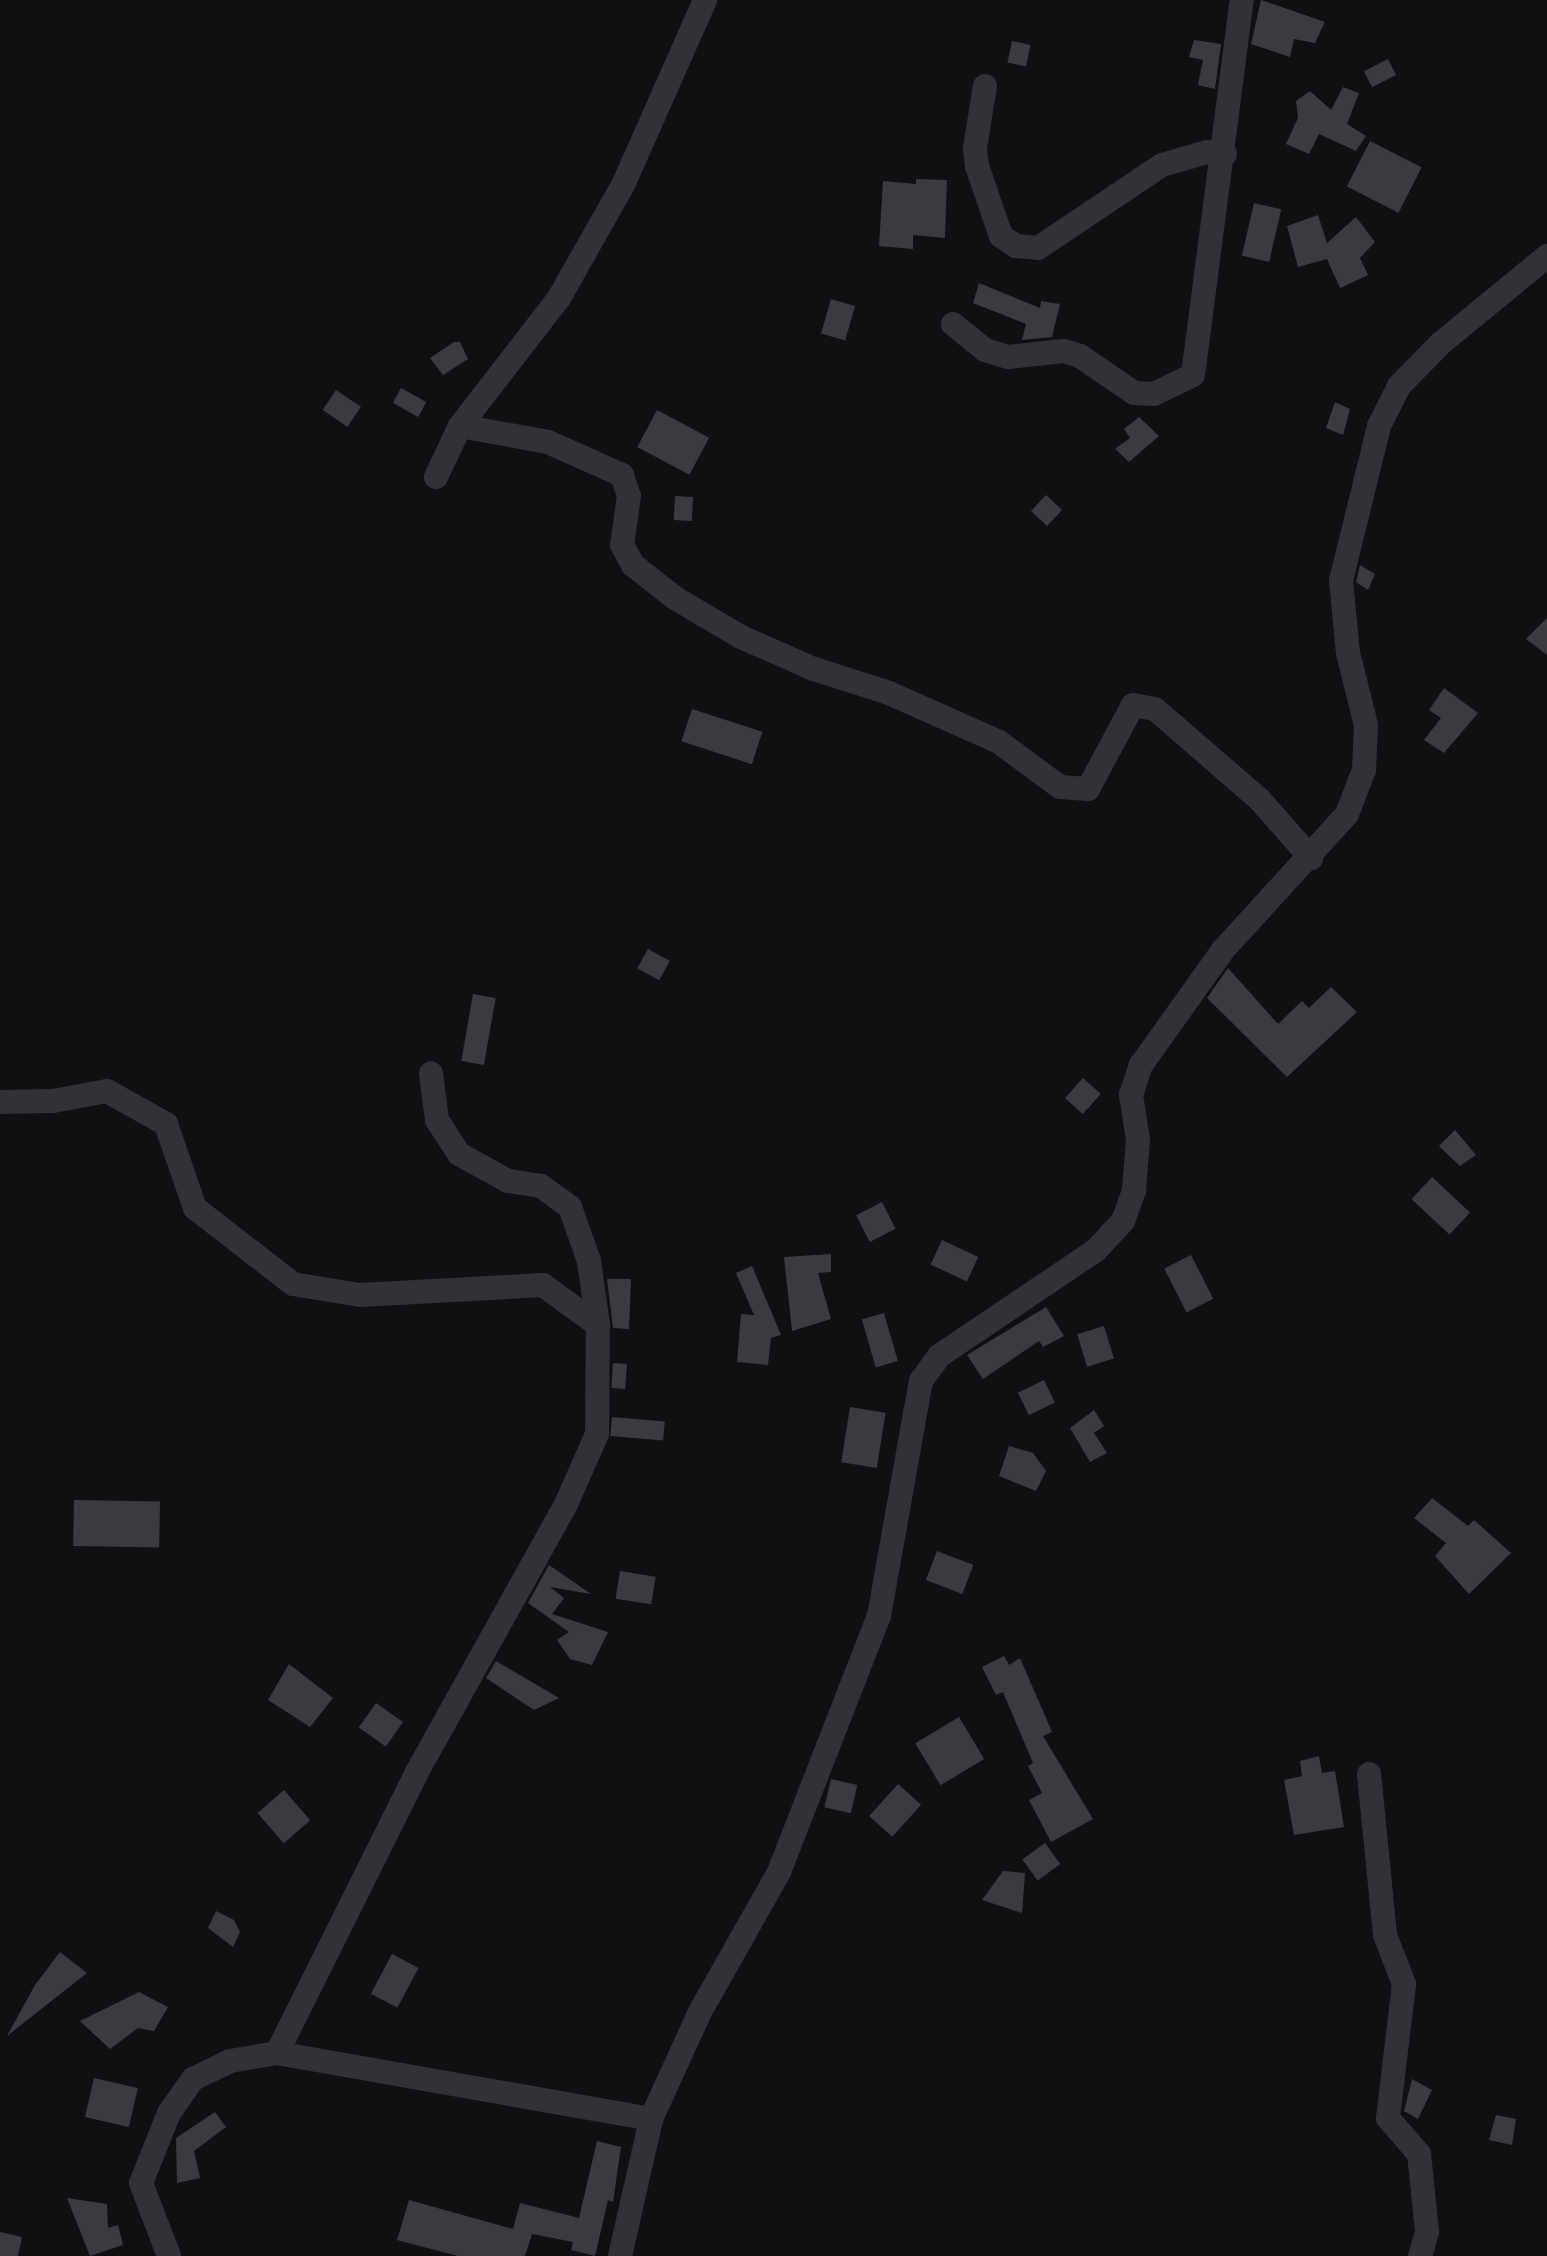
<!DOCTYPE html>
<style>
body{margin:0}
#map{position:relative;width:1547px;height:2256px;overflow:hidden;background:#101012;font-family:"Noto Sans",sans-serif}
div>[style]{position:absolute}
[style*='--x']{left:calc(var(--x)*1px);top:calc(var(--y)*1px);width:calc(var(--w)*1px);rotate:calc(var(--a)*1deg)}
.building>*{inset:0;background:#3a3b40;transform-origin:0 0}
.minor>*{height:24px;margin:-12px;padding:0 12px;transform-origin:12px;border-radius:12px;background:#313237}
span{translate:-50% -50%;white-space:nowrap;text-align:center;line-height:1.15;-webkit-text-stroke:8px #0b0b0d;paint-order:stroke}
</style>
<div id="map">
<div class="building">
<div style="clip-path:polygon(1261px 0,1325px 22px,1315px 43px,1294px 39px,1290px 57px,1251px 44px)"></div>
<div style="clip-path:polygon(1194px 40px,1221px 44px,1215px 89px,1198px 85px,1203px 60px,1189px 57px)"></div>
<div style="left:1012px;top:41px;width:19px;height:22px;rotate:12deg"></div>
<div style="left:1388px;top:59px;width:18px;height:27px;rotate:63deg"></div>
<div style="clip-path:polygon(1343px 87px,1359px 93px,1347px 124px,1366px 136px,1356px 151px,1319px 134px,1309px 154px,1286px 144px,1298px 118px,1296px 101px,1310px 91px,1331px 110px)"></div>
<div style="left:1370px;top:141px;width:58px;height:51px;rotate:27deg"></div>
<div style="clip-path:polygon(916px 179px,947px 180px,945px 238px,913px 235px,913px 249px,879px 246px,883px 181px,916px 184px)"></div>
<div style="left:1254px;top:203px;width:28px;height:54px;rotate:13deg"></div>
<div style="clip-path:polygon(1318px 215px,1327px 243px,1356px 217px,1375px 242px,1360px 258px,1368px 275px,1340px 288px,1327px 259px,1298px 267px,1287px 226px)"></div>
<div style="clip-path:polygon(979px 283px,1040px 308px,1041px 301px,1060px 304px,1052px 337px,1022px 340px,1026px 324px,973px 303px)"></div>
<div style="left:831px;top:299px;width:25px;height:36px;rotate:16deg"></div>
<div style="clip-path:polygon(454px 342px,460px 342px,468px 359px,443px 375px,430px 358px)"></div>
<div style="left:401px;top:388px;width:29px;height:17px;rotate:29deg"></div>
<div style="left:336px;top:390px;width:30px;height:24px;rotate:34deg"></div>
<div style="clip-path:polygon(1335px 402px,1350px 409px,1343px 435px,1326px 428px)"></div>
<div style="left:657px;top:410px;width:59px;height:42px;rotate:28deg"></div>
<div style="clip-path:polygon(1139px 417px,1159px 436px,1129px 462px,1115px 449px,1130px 438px,1124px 429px)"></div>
<div style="left:1046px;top:495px;width:22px;height:22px;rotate:43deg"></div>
<div style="left:675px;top:496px;width:18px;height:24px;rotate:3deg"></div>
<div style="clip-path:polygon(1360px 565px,1375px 574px,1368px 590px,1356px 582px)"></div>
<div style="clip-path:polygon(1547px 618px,1547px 655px,1526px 639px)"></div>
<div style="clip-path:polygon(1444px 688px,1478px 713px,1444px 753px,1424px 740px,1441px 718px,1429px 710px)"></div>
<div style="left:692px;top:709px;width:74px;height:34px;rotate:18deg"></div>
<div style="left:648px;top:949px;width:25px;height:22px;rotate:29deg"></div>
<div style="clip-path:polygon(1228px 968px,1278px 1024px,1302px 1001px,1309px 1008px,1331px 987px,1357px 1012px,1287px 1077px,1207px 998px)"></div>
<div style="left:473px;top:994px;width:23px;height:68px;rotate:10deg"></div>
<div style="left:1083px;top:1078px;width:24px;height:27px;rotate:42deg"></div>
<div style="clip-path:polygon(1455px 1130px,1476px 1155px,1460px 1166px,1439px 1146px)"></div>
<div style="left:1432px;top:1177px;width:52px;height:30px;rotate:43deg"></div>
<div style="left:882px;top:1202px;width:30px;height:29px;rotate:63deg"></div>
<div style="left:942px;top:1240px;width:40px;height:27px;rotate:25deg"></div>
<div style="clip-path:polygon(831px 1254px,831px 1272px,818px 1273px,831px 1319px,792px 1331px,784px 1257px)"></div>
<div style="left:1191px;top:1255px;width:49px;height:30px;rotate:63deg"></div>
<div style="clip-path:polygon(752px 1266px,781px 1335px,771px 1338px,768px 1365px,737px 1362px,741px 1314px,754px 1315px,736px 1273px)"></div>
<div style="clip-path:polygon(631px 1279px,629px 1329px,613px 1328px,607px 1279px)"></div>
<div style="clip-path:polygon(1046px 1307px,1064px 1336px,1043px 1347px,1039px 1341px,983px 1379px,967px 1355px)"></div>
<div style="left:884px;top:1313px;width:50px;height:23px;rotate:74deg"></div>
<div style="left:1104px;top:1326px;width:34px;height:28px;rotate:73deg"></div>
<div style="left:613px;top:1363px;width:14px;height:25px;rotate:4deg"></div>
<div style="left:1044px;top:1380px;width:25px;height:29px;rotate:64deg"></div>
<div style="left:850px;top:1407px;width:36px;height:56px;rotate:9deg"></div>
<div style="clip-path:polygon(1094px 1410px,1104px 1426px,1094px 1433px,1107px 1453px,1090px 1462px,1070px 1428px)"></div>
<div style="left:612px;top:1417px;width:53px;height:19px;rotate:5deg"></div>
<div style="clip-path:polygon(1009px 1446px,1033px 1453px,1046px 1471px,1036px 1491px,999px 1476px)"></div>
<div style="clip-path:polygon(1432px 1498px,1468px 1526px,1474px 1520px,1511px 1553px,1469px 1594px,1435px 1556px,1446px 1543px,1414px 1518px)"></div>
<div style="left:74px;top:1500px;width:86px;height:46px;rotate:1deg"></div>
<div style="left:937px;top:1551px;width:39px;height:31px;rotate:21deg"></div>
<div style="clip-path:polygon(549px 1565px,591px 1594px,550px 1587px,564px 1598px,552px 1614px,608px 1632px,592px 1665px,570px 1659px,557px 1640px,569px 1632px,528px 1603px)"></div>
<div style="left:620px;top:1571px;width:36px;height:28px;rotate:9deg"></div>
<div style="clip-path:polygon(1004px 1656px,1009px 1665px,1020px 1658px,1052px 1732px,1043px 1736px,1093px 1819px,1051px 1842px,1029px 1800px,1042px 1793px,1028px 1766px,1033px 1763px,1003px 1692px,996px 1695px,982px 1667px)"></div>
<div style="clip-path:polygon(496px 1661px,559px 1698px,534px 1710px,486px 1678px)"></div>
<div style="clip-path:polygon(289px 1664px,333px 1698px,310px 1727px,268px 1700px)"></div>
<div style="left:376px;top:1703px;width:33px;height:30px;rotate:35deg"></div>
<div style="left:959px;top:1717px;width:49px;height:51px;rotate:59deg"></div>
<div style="clip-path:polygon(1319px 1756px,1322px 1773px,1335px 1771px,1344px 1827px,1294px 1835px,1284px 1780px,1302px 1776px,1300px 1761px)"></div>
<div style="left:831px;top:1779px;width:27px;height:29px;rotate:13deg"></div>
<div style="left:898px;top:1784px;width:31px;height:43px;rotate:42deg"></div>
<div style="left:284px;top:1790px;width:40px;height:35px;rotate:49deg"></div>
<div style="left:1045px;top:1843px;width:26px;height:28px;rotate:54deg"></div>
<div style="clip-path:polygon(1003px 1871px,1025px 1873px,1022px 1913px,982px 1900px)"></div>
<div style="clip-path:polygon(216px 1911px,234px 1920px,240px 1932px,233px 1947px,208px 1928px)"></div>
<div style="clip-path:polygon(60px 1952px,87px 1973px,7px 2036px,35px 1985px)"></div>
<div style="left:392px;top:1954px;width:30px;height:45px;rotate:28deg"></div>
<div style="clip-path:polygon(139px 1992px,168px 2007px,154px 2031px,138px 2028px,110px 2049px,80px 2021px)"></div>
<div style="left:94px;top:2078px;width:45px;height:40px;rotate:13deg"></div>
<div style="clip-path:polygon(1412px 2079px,1432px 2090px,1418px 2119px,1404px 2111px)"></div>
<div style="clip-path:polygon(215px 2112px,226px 2127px,194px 2151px,200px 2178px,177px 2183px,176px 2138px)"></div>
<div style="clip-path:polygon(1496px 2115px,1516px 2119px,1512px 2145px,1489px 2140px)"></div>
<div style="clip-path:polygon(597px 2141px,621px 2147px,613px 2202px,608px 2200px,595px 2256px,571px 2250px,573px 2242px,532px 2234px,525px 2256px,458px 2256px,397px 2240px,409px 2200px,513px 2229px,520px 2203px,579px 2218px)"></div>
<div style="clip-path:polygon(67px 2198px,107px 2204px,108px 2228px,118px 2225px,123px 2245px,90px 2256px)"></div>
<div style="clip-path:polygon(0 2232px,22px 2237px,18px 2256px,0 2256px)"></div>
</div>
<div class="minor">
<div style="--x:985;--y:86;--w:63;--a:99.2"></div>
<div style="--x:975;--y:148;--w:18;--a:84"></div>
<div style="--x:977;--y:166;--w:74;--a:71.1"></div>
<div style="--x:1001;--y:236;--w:18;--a:34"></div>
<div style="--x:1016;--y:246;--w:22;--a:5"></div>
<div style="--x:1038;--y:248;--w:149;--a:-33.8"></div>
<div style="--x:1162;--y:165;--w:47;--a:-16.1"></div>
<div style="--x:1207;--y:152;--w:18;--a:6"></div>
<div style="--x:953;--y:324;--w:41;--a:39.1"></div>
<div style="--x:985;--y:350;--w:24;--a:17"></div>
<div style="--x:1008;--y:357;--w:56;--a:-6.1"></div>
<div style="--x:1064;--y:351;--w:17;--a:17"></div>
<div style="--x:1080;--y:356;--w:65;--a:34.4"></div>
<div style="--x:1134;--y:393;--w:20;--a:3"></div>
<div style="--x:1154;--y:394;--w:43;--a:-26"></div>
<div style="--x:1193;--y:375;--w:378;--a:-82.6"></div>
<div style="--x:460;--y:426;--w:89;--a:10.3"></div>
<div style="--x:548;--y:442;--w:81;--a:24"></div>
<div style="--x:622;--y:475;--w:22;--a:72"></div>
<div style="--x:629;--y:496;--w:49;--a:98.1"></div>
<div style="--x:622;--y:545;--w:23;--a:61"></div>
<div style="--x:633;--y:565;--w:53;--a:38.2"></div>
<div style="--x:675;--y:598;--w:77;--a:30.6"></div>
<div style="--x:741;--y:637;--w:80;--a:23.7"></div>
<div style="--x:814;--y:669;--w:79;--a:17.7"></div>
<div style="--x:889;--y:693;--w:120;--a:24"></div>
<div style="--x:999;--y:742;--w:76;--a:36.4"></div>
<div style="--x:1060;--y:787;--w:28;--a:4"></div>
<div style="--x:1088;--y:789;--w:95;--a:-61.8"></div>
<div style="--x:1133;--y:705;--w:22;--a:10"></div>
<div style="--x:1155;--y:709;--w:138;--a:40.9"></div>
<div style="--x:1259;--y:799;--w:79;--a:48.6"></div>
<div style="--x:436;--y:477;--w:56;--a:-64.8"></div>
<div style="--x:460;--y:426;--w:162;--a:-52.3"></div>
<div style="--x:559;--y:298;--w:132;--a:-60.5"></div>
<div style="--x:624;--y:183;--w:200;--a:-66.1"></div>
<div style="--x:0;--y:1102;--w:53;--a:-1.1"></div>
<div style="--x:53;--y:1101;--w:55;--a:-10.5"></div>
<div style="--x:107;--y:1091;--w:68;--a:29.2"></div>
<div style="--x:166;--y:1124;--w:89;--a:71"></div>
<div style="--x:195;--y:1208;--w:124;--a:37.8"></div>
<div style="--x:293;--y:1284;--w:68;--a:9.3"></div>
<div style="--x:360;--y:1295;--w:183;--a:-3.1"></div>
<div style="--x:543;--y:1285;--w:68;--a:36"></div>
<div style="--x:1369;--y:1774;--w:162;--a:84.3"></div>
<div style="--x:1385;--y:1935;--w:53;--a:68.8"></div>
<div style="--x:1404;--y:1984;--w:135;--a:96.8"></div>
<div style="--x:1388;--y:2118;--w:48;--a:49.3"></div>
<div style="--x:1419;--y:2154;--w:78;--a:84.1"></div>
<div style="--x:1427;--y:2232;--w:25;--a:106"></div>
<div style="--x:277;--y:2053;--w:314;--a:-63.5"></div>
<div style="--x:417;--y:1772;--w:307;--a:-60.9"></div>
<div style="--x:566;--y:1504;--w:77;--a:-66.1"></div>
<div style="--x:597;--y:1434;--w:109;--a:-89.5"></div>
<div style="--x:598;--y:1325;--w:65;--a:-98"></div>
<div style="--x:589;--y:1261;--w:57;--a:-109.4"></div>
<div style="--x:570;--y:1207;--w:36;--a:-144"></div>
<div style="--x:541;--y:1186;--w:33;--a:-171"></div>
<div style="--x:508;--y:1181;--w:56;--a:-151.1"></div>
<div style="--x:459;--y:1154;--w:40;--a:-122.9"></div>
<div style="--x:437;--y:1120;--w:47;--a:-97.3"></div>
<div style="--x:169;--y:2256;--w:78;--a:-111"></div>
<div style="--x:141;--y:2183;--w:75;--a:-68.2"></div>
<div style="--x:169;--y:2113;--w:42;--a:-54.8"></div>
<div style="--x:193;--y:2079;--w:41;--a:-25.9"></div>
<div style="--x:230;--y:2061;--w:48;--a:-9.7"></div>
<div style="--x:277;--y:2053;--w:380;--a:10"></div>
<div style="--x:620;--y:2256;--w:140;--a:-77.2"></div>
<div style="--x:651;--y:2119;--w:120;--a:-65.4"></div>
<div style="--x:701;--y:2010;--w:159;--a:-60.5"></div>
<div style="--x:779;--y:1872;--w:275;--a:-68.7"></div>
<div style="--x:879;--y:1616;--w:239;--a:-79.9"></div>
<div style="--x:921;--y:1381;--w:31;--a:-54"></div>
<div style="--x:939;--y:1356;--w:189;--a:-34"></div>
<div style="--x:1096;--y:1250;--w:40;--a:-47"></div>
<div style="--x:1123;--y:1221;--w:33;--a:-70"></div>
<div style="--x:1134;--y:1190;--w:50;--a:-85.4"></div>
<div style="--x:1138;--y:1140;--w:46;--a:-98.8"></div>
<div style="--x:1131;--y:1095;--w:32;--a:-72"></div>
<div style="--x:1141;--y:1065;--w:141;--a:-54.5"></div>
<div style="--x:1223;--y:950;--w:184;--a:-47.6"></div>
<div style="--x:1347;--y:814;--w:47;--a:-68.9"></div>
<div style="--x:1364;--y:770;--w:45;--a:-87.5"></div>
<div style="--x:1366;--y:725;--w:74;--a:-104"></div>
<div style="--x:1348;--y:653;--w:73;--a:-95.5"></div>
<div style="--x:1341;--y:580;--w:159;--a:-76.1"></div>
<div style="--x:1379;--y:426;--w:45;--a:-63.4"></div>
<div style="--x:1399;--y:386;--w:59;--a:-45.7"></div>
<div style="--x:1440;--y:344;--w:139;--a:-39.4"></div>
</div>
</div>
